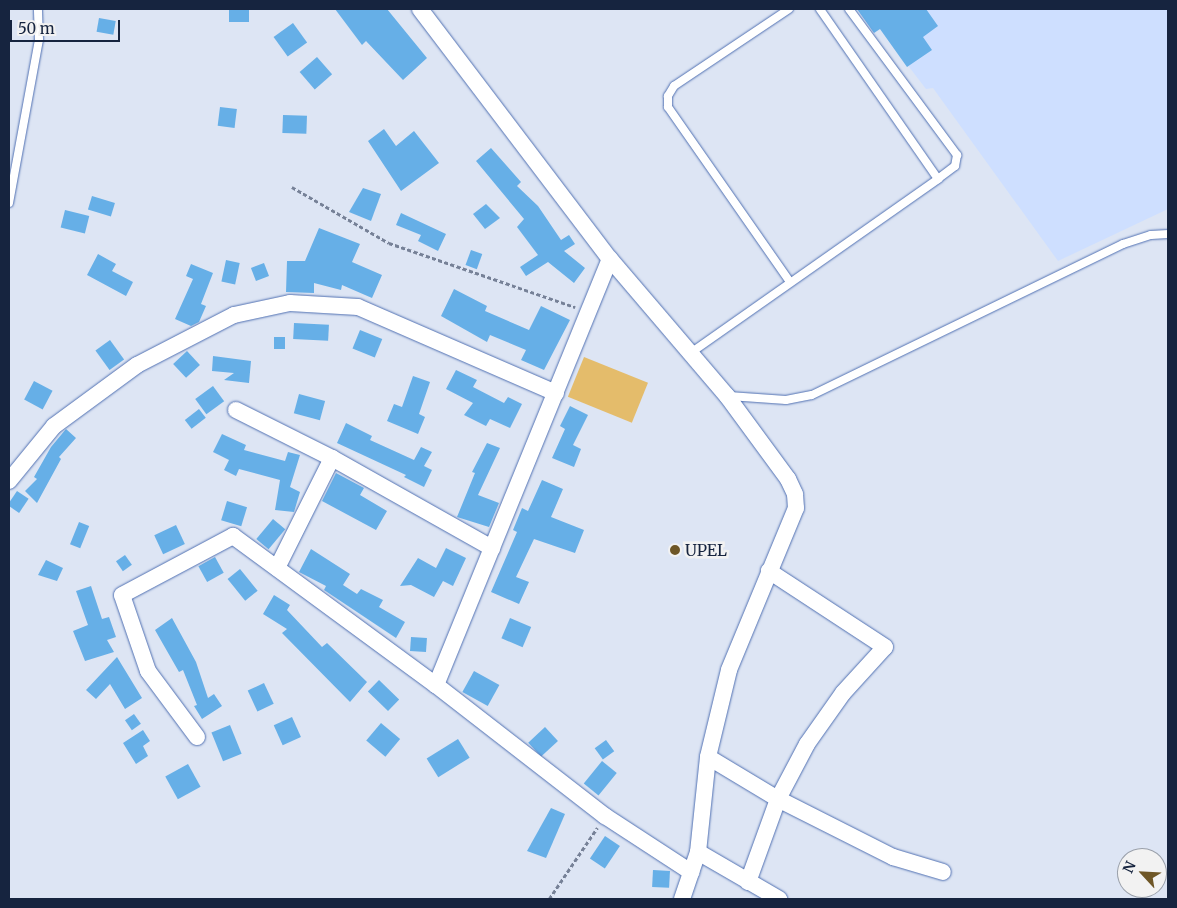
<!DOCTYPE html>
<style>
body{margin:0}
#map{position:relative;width:1177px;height:908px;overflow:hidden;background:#dde5f4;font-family:Merriweather,serif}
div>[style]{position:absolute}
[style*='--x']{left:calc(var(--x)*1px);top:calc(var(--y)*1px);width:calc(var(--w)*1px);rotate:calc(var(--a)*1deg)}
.built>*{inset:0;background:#cedfff}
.green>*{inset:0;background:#e4bc6b;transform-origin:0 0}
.building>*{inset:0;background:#66afe7;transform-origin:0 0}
.path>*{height:2.5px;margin-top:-1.25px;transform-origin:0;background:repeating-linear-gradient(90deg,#768197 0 4px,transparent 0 6.5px)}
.roads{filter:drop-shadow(0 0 1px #5070b2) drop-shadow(0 0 1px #5070b2)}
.service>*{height:8px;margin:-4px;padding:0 4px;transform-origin:4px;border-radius:4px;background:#fff}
.minor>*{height:16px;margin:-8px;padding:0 8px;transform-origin:8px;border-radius:8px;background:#fff}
.dots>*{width:14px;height:14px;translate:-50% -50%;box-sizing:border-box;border:2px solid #f2f2f2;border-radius:50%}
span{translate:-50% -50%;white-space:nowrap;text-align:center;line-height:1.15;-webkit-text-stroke:5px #f2f2f2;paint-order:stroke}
.poi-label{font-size:16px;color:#16243f}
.left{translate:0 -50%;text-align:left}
.frame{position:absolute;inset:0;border:10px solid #16243f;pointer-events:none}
.north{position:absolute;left:1117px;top:848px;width:50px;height:50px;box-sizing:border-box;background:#f2f2f2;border:1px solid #9aa0aa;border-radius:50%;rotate:295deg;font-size:14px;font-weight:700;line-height:20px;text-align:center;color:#16243f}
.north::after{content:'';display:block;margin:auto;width:18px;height:22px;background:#6e5626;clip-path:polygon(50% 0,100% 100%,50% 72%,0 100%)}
.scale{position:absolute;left:10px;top:20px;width:110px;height:22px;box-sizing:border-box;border:2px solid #16243f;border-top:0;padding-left:6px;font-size:15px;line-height:18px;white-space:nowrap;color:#16243f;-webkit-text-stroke:4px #f2f2f2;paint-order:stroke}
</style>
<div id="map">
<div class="built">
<div style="clip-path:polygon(857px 9px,1168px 9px,1168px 209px,1058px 261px,933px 88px,926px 89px,880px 29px,874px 33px)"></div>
</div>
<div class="green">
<div style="left:584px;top:357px;width:69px;height:43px;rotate:22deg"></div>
</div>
<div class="building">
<div style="left:229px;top:9px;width:20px;height:13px"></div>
<div style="clip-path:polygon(335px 9px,387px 9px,427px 58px,403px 80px,366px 41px,362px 45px)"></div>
<div style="clip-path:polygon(857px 9px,926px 9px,938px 26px,923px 37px,932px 50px,907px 67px,880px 29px,874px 33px)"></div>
<div style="left:99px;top:18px;width:17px;height:14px;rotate:10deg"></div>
<div style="left:293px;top:23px;width:24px;height:24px;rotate:54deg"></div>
<div style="left:317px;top:57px;width:23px;height:23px;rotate:49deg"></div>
<div style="left:220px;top:107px;width:17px;height:19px;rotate:7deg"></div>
<div style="left:283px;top:115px;width:24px;height:18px;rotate:2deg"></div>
<div style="clip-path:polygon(384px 129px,396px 146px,414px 131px,439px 163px,401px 191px,368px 141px)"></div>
<div style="clip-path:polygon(491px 148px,521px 182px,517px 186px,538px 206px,561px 240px,569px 235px,575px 244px,564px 251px,585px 268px,574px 283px,548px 262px,526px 276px,520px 267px,538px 255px,517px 227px,524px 219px,476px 161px)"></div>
<div style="clip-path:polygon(363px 188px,381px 194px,371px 221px,349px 212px)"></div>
<div style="left:92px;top:196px;width:24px;height:14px;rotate:17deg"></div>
<div style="clip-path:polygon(486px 204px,500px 218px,485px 229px,473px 214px)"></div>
<div style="left:65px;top:210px;width:25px;height:18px;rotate:14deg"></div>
<div style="clip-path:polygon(401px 213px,446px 234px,438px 251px,418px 241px,421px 235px,396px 225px)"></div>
<div style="clip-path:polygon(319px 228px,360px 244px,352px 262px,382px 275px,372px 298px,342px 285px,341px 290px,314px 283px,314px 293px,286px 292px,287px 261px,305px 261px)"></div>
<div style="left:471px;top:250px;width:12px;height:16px;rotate:20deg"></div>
<div style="clip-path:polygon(98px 254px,116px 264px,112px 271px,133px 282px,126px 296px,87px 275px)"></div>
<div style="left:226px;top:260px;width:14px;height:22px;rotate:12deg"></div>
<div style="left:264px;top:263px;width:14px;height:14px;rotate:69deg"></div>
<div style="clip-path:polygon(191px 264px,213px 273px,201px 304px,206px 306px,199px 322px,191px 326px,175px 319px,193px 279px,186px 276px)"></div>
<div style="clip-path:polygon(454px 289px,487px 306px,485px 311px,529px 330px,541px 306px,570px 320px,544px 370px,521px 360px,526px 350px,490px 335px,487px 342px,441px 316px)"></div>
<div style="left:294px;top:323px;width:35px;height:16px;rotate:3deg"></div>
<div style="left:360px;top:330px;width:24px;height:20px;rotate:22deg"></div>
<div style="left:274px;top:337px;width:11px;height:12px"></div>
<div style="left:110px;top:340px;width:24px;height:18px;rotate:54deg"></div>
<div style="left:187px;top:351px;width:19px;height:19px;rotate:47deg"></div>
<div style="clip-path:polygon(213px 356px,251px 361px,249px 383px,224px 380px,234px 373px,212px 371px)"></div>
<div style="clip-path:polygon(456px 370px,477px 380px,473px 387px,504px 403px,508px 397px,522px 404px,510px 428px,490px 419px,486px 426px,464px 415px,473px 403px,446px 389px)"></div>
<div style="clip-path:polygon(413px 376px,430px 382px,419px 414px,425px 417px,418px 434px,387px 421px,394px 404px,402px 407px)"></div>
<div style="left:34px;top:381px;width:21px;height:21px;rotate:28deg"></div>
<div style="left:213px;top:386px;width:19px;height:22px;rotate:54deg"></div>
<div style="left:299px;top:394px;width:27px;height:20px;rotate:15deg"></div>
<div style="clip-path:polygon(570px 406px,588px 415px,573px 445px,581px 449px,574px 467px,552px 458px,565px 429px,560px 426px)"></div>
<div style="left:199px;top:409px;width:11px;height:18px;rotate:52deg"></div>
<div style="clip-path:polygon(346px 423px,372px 436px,370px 440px,414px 460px,421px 447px,432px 452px,424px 466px,432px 470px,424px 487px,404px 477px,406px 475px,337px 443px)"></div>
<div style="clip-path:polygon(66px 429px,76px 438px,59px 457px,61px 459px,37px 503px,25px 491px,37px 479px,34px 477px,51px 447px)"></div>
<div style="clip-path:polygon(222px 434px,246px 445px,244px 450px,285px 461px,288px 452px,300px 455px,290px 487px,300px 492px,294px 512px,275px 510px,280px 480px,239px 469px,236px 476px,224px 470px,229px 460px,213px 452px)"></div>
<div style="clip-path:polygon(487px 443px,500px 448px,478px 495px,499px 503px,489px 527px,457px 517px,475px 473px,472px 472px)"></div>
<div style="clip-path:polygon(336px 473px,364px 488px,360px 495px,387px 511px,376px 530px,322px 501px)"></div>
<div style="clip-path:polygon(542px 480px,563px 489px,551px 517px,584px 530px,575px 553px,534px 539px,516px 577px,529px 582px,519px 604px,491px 592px,517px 532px,513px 530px,522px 508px,528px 511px)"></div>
<div style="left:17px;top:491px;width:14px;height:17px;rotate:34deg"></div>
<div style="left:227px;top:501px;width:21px;height:20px;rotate:17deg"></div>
<div style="left:273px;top:519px;width:16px;height:26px;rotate:40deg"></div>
<div style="left:79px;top:522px;width:11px;height:24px;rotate:22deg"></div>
<div style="left:176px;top:525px;width:21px;height:24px;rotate:65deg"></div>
<div style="clip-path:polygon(446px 548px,466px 558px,453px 586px,443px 581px,434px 597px,411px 585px,400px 586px,418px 558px,436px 568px)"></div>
<div style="clip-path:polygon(311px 549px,350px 574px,343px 585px,357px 594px,361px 589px,383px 600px,379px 607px,405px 622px,396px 638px,324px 590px,326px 586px,299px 572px)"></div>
<div style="left:125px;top:555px;width:12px;height:11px;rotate:55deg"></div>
<div style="left:215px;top:557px;width:18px;height:19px;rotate:61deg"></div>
<div style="clip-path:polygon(46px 560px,63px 568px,57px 581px,38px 575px)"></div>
<div style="left:240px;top:569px;width:28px;height:16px;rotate:51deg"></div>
<div style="clip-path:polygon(91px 586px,102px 619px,109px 617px,116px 637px,107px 640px,114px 652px,85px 661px,73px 631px,88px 625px,76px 591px)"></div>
<div style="clip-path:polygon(274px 595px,290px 605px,287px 610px,322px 647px,327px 643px,367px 682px,350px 702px,282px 633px,287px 629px,263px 614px)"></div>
<div style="clip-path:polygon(172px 618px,196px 662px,208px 698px,214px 694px,222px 706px,202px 719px,194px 706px,197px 705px,183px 670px,179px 672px,155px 630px)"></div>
<div style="left:510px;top:618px;width:23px;height:22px;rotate:23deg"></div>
<div style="left:411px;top:637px;width:16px;height:14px;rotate:4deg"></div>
<div style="clip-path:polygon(117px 657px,142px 698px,125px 709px,110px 684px,96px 699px,86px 690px)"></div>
<div style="left:474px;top:671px;width:29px;height:24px;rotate:29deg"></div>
<div style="left:379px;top:680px;width:28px;height:16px;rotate:44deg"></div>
<div style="left:264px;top:683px;width:23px;height:18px;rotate:65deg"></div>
<div style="left:134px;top:714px;width:12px;height:11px;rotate:55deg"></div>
<div style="left:292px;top:717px;width:22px;height:20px;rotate:66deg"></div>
<div style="left:381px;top:723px;width:25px;height:23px;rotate:40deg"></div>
<div style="left:230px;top:725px;width:31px;height:20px;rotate:68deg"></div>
<div style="left:545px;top:727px;width:19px;height:23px;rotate:47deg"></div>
<div style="clip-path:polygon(143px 730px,150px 741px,143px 746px,148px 756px,136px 764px,123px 743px)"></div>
<div style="left:458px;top:739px;width:22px;height:37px;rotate:58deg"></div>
<div style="left:606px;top:740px;width:14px;height:14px;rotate:54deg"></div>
<div style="left:602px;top:761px;width:19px;height:29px;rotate:39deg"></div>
<div style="left:188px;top:764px;width:26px;height:26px;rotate:61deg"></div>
<div style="clip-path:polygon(551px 808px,565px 814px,546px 858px,527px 851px)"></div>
<div style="left:605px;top:836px;width:18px;height:27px;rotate:34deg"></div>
<div style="left:653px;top:870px;width:17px;height:17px;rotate:3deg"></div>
</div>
<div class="path">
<div style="--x:292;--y:187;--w:112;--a:30"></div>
<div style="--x:389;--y:243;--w:197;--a:19"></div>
<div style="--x:549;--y:899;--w:86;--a:-55.9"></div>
</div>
<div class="roads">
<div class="service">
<div style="--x:789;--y:9;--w:138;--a:146.2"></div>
<div style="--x:674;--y:86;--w:12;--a:121"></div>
<div style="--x:668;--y:96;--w:11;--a:90"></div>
<div style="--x:668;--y:107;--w:213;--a:55.1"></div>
<div style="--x:849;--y:9;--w:182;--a:53.5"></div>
<div style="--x:957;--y:155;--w:11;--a:100"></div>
<div style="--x:955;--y:166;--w:21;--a:143"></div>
<div style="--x:9;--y:203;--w:166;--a:-79.6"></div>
<div style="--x:39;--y:40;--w:31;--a:-92"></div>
<div style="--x:692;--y:352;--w:301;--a:-35.1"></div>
<div style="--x:938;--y:179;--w:207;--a:-124.8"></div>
<div style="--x:729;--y:396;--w:57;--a:4"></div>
<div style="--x:786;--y:400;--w:26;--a:-11"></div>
<div style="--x:812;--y:395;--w:346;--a:-25.9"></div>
<div style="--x:1123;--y:244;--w:29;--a:-18"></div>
<div style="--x:1151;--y:235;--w:17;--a:-3"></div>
</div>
<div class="minor">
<div style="--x:420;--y:9;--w:314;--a:52.8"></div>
<div style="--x:610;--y:259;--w:180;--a:49.5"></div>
<div style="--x:727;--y:396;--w:103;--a:53.7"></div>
<div style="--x:788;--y:479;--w:17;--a:65"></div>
<div style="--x:795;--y:494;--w:14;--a:86"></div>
<div style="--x:796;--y:508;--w:175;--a:112.5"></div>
<div style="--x:729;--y:670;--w:89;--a:103.6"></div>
<div style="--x:708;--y:757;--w:96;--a:96"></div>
<div style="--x:698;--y:852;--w:50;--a:108.8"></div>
<div style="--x:236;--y:410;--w:107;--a:26.6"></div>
<div style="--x:332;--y:458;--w:184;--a:29.4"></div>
<div style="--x:9;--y:481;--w:71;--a:-50.7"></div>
<div style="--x:54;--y:426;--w:103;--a:-36.3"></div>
<div style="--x:137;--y:365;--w:109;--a:-27.3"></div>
<div style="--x:234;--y:315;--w:57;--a:-12.1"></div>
<div style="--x:290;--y:303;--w:68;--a:3.4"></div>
<div style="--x:358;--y:307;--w:216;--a:23.5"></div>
<div style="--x:277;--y:568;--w:123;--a:-63.4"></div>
<div style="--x:436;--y:685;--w:460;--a:-67.8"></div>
<div style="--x:197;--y:737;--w:82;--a:-126.6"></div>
<div style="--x:148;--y:671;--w:80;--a:-108.9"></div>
<div style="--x:122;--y:595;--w:126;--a:-28"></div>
<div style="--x:233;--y:536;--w:252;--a:36.3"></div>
<div style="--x:436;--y:685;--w:214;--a:37.8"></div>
<div style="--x:605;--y:816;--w:103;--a:33.1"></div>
<div style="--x:708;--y:757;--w:82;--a:31"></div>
<div style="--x:778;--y:799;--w:129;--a:26.8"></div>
<div style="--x:893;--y:857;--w:52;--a:16.7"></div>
<div style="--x:698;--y:852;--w:94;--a:30.1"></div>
<div style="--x:748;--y:882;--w:88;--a:-70.1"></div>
<div style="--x:778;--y:799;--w:62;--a:-62.2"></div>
<div style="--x:807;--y:744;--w:62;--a:-54.8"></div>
<div style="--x:843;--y:693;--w:62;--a:-47.6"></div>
<div style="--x:885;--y:647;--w:139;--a:-146.8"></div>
</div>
</div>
<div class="dots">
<div style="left:675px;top:550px;background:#6e5626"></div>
</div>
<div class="poi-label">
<span class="left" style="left:685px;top:550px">UPEL</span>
</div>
<div class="frame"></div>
<div class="north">N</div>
<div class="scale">50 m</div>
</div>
